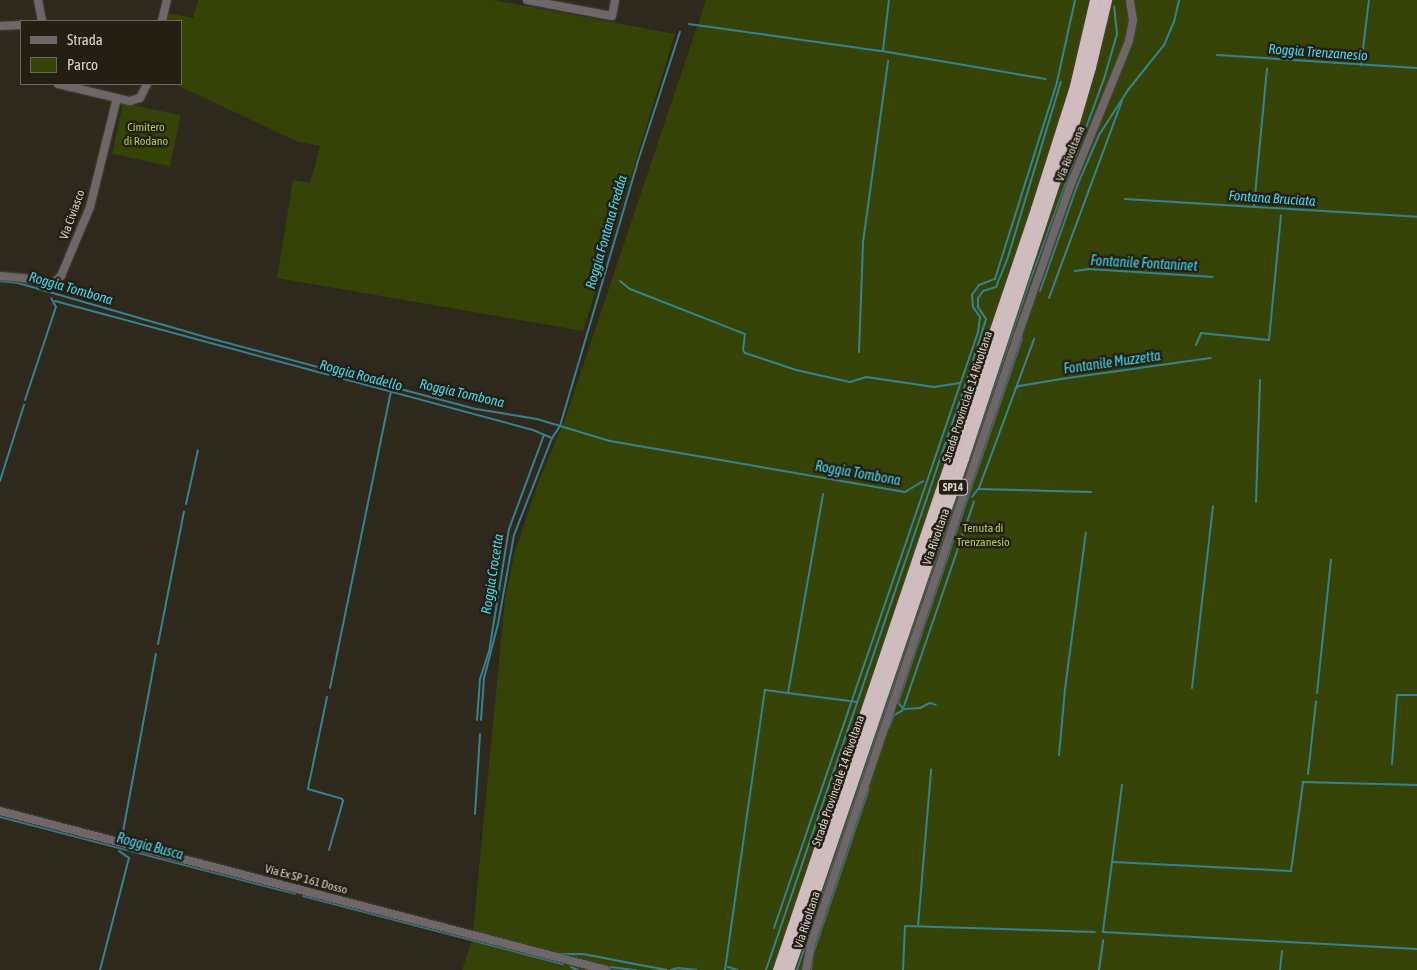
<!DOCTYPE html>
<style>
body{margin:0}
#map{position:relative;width:1417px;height:970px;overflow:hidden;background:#2e281d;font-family:"Asap Condensed",sans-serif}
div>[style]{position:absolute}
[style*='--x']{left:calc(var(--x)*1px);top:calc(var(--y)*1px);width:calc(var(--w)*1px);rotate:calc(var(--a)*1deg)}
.green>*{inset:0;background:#354406;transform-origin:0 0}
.stream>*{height:2px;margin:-1px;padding:0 1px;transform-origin:1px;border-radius:1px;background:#368290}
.roads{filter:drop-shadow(0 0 1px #494439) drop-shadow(0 0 1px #494439)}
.minor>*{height:8px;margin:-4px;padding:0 4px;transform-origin:4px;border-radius:4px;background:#6e6668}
.highway>*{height:11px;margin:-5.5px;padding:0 5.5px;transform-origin:5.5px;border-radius:5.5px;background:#cfbcbf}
span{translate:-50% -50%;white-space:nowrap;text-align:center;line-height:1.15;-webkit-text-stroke:5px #241e13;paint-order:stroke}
.shield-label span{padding:1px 4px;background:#241e13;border:1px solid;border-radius:4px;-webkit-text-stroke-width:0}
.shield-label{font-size:11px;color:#d9d5ce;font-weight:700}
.park-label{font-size:12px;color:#add052}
.street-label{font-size:12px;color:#d9d5ce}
.water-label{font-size:14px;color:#43d9f1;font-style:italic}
.legend{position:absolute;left:20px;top:20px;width:162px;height:65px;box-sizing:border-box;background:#241e13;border:1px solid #6c675e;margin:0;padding:6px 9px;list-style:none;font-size:15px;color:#d9d5ce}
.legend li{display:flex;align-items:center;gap:10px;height:25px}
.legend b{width:25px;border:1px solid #6c675e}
</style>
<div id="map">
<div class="green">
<div style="clip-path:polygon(198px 0,493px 0,675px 34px,583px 331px,277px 278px,293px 180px,310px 183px,320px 146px,296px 141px,175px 84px,181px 84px,181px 21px,167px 21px,169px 13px,193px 18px)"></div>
<div style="clip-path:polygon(706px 0,1417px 0,1417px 970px,462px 970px,472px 941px,505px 599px,515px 551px,539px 480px,564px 422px)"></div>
<div style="left:123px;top:103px;width:59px;height:52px;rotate:12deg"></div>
</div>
<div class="stream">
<div style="--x:689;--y:24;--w:195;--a:8"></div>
<div style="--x:882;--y:51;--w:166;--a:9.7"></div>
<div style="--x:883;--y:50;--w:50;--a:-83.2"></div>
<div style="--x:1217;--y:55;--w:200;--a:3.7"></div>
<div style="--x:1361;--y:65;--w:65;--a:-83"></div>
<div style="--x:1125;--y:199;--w:293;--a:3.5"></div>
<div style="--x:1254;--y:206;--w:138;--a:-84.6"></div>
<div style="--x:1075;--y:271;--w:14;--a:-8"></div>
<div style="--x:1089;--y:269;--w:124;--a:3.7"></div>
<div style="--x:0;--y:281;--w:18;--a:6"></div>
<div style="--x:18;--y:283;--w:195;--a:16.1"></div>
<div style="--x:205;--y:337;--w:280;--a:14.9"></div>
<div style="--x:476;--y:409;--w:62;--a:9.3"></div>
<div style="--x:537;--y:419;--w:76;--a:16.8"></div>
<div style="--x:610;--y:441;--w:299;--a:9.8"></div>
<div style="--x:905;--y:492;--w:21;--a:-31"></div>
<div style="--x:620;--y:281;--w:13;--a:39"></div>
<div style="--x:630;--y:289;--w:123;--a:21.4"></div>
<div style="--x:745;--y:334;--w:16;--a:97"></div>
<div style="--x:743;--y:350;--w:4;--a:56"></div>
<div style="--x:745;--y:353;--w:54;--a:18.4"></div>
<div style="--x:796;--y:370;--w:55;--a:12.5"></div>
<div style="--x:850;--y:382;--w:17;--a:-17"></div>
<div style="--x:866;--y:377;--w:69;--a:8.4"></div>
<div style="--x:934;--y:387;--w:26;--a:-9"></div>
<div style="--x:1040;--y:291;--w:111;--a:-70.6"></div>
<div style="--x:1077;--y:186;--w:56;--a:-66.7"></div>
<div style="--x:1099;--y:135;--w:54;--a:-57.2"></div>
<div style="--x:1128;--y:90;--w:58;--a:-51.3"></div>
<div style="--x:1164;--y:45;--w:25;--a:-67"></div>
<div style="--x:1174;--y:22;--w:23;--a:-77"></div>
<div style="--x:1049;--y:298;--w:210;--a:-69.7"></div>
<div style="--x:55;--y:301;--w:495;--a:15.1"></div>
<div style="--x:533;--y:430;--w:21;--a:23"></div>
<div style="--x:552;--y:438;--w:104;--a:111.4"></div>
<div style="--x:514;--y:535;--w:90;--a:100.2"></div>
<div style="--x:498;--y:624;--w:56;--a:104.5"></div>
<div style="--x:484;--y:678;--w:42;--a:94.1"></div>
<div style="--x:1196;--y:345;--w:13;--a:-67"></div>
<div style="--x:1201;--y:333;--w:68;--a:5.9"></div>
<div style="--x:1269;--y:340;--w:125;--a:-84.5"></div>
<div style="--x:859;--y:352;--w:110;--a:-87.9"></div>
<div style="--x:863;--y:242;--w:183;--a:-82.1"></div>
<div style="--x:1015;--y:389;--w:5;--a:-37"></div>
<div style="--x:1019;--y:386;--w:43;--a:-9.5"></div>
<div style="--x:1061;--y:379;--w:151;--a:-8"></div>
<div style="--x:25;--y:400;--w:98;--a:-71.6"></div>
<div style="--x:56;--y:307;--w:10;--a:-119"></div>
<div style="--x:552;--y:438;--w:14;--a:-56"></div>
<div style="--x:560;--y:426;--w:273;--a:-73.6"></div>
<div style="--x:637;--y:164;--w:139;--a:-72"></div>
<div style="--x:0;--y:481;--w:80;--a:-72.5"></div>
<div style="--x:979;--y:488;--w:159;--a:-69.7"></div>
<div style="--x:972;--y:497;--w:10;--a:-53"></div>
<div style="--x:978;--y:489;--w:113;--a:1.5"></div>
<div style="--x:1256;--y:502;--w:122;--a:-88.1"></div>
<div style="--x:186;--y:504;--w:55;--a:-77.5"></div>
<div style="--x:158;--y:644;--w:135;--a:-78.9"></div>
<div style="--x:330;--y:688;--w:302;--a:-78.4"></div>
<div style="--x:1192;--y:688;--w:183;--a:-83.4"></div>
<div style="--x:788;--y:693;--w:202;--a:-80"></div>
<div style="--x:1317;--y:693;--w:134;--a:-84"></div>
<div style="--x:327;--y:697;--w:94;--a:101.7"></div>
<div style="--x:308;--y:789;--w:35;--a:16"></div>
<div style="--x:342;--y:799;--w:2;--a:63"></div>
<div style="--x:343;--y:801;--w:51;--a:105.9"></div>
<div style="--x:904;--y:706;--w:216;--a:-71.1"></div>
<div style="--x:904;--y:709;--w:16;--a:-4"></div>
<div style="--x:920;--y:708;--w:11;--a:-27"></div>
<div style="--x:930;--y:703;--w:6;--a:18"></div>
<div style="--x:477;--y:720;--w:41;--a:-85.8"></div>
<div style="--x:480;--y:679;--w:28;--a:-72"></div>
<div style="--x:489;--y:652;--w:125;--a:-80.8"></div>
<div style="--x:509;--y:529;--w:100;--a:-69.6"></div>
<div style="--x:889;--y:728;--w:14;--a:-69"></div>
<div style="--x:894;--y:715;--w:9;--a:-27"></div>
<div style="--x:902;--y:711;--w:3;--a:-72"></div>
<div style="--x:903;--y:708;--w:7;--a:-135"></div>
<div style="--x:898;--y:703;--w:385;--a:-71.2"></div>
<div style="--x:1059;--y:755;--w:66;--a:-84.8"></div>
<div style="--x:1065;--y:689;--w:158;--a:-82.4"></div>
<div style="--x:1392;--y:764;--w:69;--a:-85.9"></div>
<div style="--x:1397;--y:695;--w:20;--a:0"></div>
<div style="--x:1308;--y:774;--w:73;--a:-83.7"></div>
<div style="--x:1122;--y:785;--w:148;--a:97.4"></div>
<div style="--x:1103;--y:932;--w:314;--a:3.1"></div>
<div style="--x:475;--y:814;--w:80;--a:-86.4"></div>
<div style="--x:0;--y:817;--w:305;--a:14.6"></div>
<div style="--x:122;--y:837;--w:186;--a:-79.5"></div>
<div style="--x:1113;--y:862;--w:178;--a:2.9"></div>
<div style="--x:1291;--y:871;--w:90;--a:-82.3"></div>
<div style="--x:1303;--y:782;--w:114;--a:1.5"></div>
<div style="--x:303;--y:896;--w:269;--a:14.7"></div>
<div style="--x:918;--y:926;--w:157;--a:-85.2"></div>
<div style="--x:774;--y:928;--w:630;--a:-71.1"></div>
<div style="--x:978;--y:332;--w:15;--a:-82"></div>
<div style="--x:980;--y:317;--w:12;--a:-125"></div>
<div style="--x:973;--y:307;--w:12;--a:-95"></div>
<div style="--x:972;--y:295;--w:12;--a:-55"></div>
<div style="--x:979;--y:285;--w:17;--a:-21"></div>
<div style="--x:995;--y:279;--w:207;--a:-72.5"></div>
<div style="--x:1057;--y:82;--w:84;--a:-77.6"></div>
<div style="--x:557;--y:954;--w:26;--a:0"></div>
<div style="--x:583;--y:954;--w:85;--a:10.9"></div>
<div style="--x:571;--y:967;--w:8;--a:23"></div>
<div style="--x:610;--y:967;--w:26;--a:7"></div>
<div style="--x:728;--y:967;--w:10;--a:17"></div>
<div style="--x:100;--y:970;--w:116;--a:-75.5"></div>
<div style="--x:129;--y:858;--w:12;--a:-145"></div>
<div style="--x:671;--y:970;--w:7;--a:-16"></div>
<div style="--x:678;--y:968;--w:19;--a:6"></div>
<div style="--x:725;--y:970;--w:283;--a:-81.9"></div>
<div style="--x:765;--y:690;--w:93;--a:7.4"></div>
<div style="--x:766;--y:970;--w:620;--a:-71.19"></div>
<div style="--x:966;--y:383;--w:67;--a:-72.6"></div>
<div style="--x:986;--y:319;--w:14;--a:-124"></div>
<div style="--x:978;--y:307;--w:9;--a:-90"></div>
<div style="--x:978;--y:298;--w:9;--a:-54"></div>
<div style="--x:983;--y:291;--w:14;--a:-17"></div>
<div style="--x:996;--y:287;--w:32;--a:-68"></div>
<div style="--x:1008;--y:257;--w:183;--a:-73.2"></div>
<div style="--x:797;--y:970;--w:727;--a:-71.32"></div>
<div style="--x:1030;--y:281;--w:215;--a:-69.9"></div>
<div style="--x:1104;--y:79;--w:47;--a:-73.9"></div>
<div style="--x:1117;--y:34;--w:28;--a:-96"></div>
<div style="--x:811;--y:970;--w:16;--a:-83"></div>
<div style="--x:813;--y:954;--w:174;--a:-71.3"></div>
<div style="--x:903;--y:970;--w:44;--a:-87.4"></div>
<div style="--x:905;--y:926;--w:190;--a:1.8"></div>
<div style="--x:1099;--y:970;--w:30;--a:-82"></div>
<div style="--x:1280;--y:970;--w:19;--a:-84"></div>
</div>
<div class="roads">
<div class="minor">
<div style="--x:38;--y:0;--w:21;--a:79"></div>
<div style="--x:527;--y:0;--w:86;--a:10.7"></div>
<div style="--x:612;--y:16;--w:16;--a:-79"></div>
<div style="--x:162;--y:21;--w:22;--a:-77"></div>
<div style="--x:0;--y:26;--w:21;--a:-3"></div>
<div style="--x:58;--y:84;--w:74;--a:13.3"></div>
<div style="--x:130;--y:101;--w:10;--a:-17"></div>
<div style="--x:140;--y:98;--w:16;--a:-63"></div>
<div style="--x:0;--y:276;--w:23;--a:5"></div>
<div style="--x:23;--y:278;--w:25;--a:11"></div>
<div style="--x:48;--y:283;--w:5;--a:0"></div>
<div style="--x:53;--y:283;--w:11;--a:-41"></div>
<div style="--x:61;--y:276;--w:75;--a:-67.2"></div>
<div style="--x:90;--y:207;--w:112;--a:-76.1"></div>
<div style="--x:0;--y:811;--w:627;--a:14.7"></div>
<div style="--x:806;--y:970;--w:26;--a:-79"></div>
<div style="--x:811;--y:944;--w:643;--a:-71.23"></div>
<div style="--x:1018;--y:335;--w:160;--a:-70.7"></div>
<div style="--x:1071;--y:184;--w:154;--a:-67.9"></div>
<div style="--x:1129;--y:41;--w:21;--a:-79"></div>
<div style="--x:1133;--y:20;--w:20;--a:-99"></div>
</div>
<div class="highway">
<div style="--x:778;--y:970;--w:804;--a:-71.27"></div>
<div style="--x:1036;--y:209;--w:129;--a:-72.4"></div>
<div style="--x:1075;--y:86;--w:88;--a:-76.9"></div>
<div style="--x:788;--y:970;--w:541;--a:-71.13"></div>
<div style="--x:963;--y:458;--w:351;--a:-71.7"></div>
<div style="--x:1073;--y:125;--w:60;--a:-73.7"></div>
<div style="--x:1090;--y:67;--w:69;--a:-76.6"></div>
</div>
</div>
<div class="shield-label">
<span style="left:953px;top:487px">SP14</span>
</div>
<div class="park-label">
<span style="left:146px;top:135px">Cimitero<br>di Rodano</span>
<span style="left:983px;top:536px">Tenuta di<br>Trenzanesio</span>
</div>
<div class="street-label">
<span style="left:1071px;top:154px;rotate:-68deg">Via Rivoltana</span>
<span style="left:73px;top:215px;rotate:-70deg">Via Civiasco</span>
<span style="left:968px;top:397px;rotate:-72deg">Strada Provinciale 14 Rivoltana</span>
<span style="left:937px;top:537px;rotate:-71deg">Via Rivoltana</span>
<span style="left:839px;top:781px;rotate:-71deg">Strada Provinciale 14 Rivoltana</span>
<span style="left:306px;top:880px;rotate:15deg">Via Ex SP 161 Dosso</span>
<span style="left:808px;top:920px;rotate:-72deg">Via Rivoltana</span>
</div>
<div class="water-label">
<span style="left:1318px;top:52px;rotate:4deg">Roggia Trenzanesio</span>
<span style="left:1272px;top:198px;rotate:4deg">Fontana Bruciata</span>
<span style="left:606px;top:232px;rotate:-74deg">Roggia Fontana Fredda</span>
<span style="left:1144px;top:263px;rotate:3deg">Fontanile Fontaninet</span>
<span style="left:71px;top:288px;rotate:16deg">Roggia Tombona</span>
<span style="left:1112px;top:362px;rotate:-8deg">Fontanile Muzzetta</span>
<span style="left:361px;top:375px;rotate:15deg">Roggia Roadello</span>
<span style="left:462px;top:393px;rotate:13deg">Roggia Tombona</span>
<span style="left:858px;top:473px;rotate:10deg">Roggia Tombona</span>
<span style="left:492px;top:574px;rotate:-81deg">Roggia Crocetta</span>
<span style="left:150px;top:846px;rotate:15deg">Roggia Busca</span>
</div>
<ul class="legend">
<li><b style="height:6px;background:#6e6668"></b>Strada</li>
<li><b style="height:14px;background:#354406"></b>Parco</li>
</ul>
</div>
